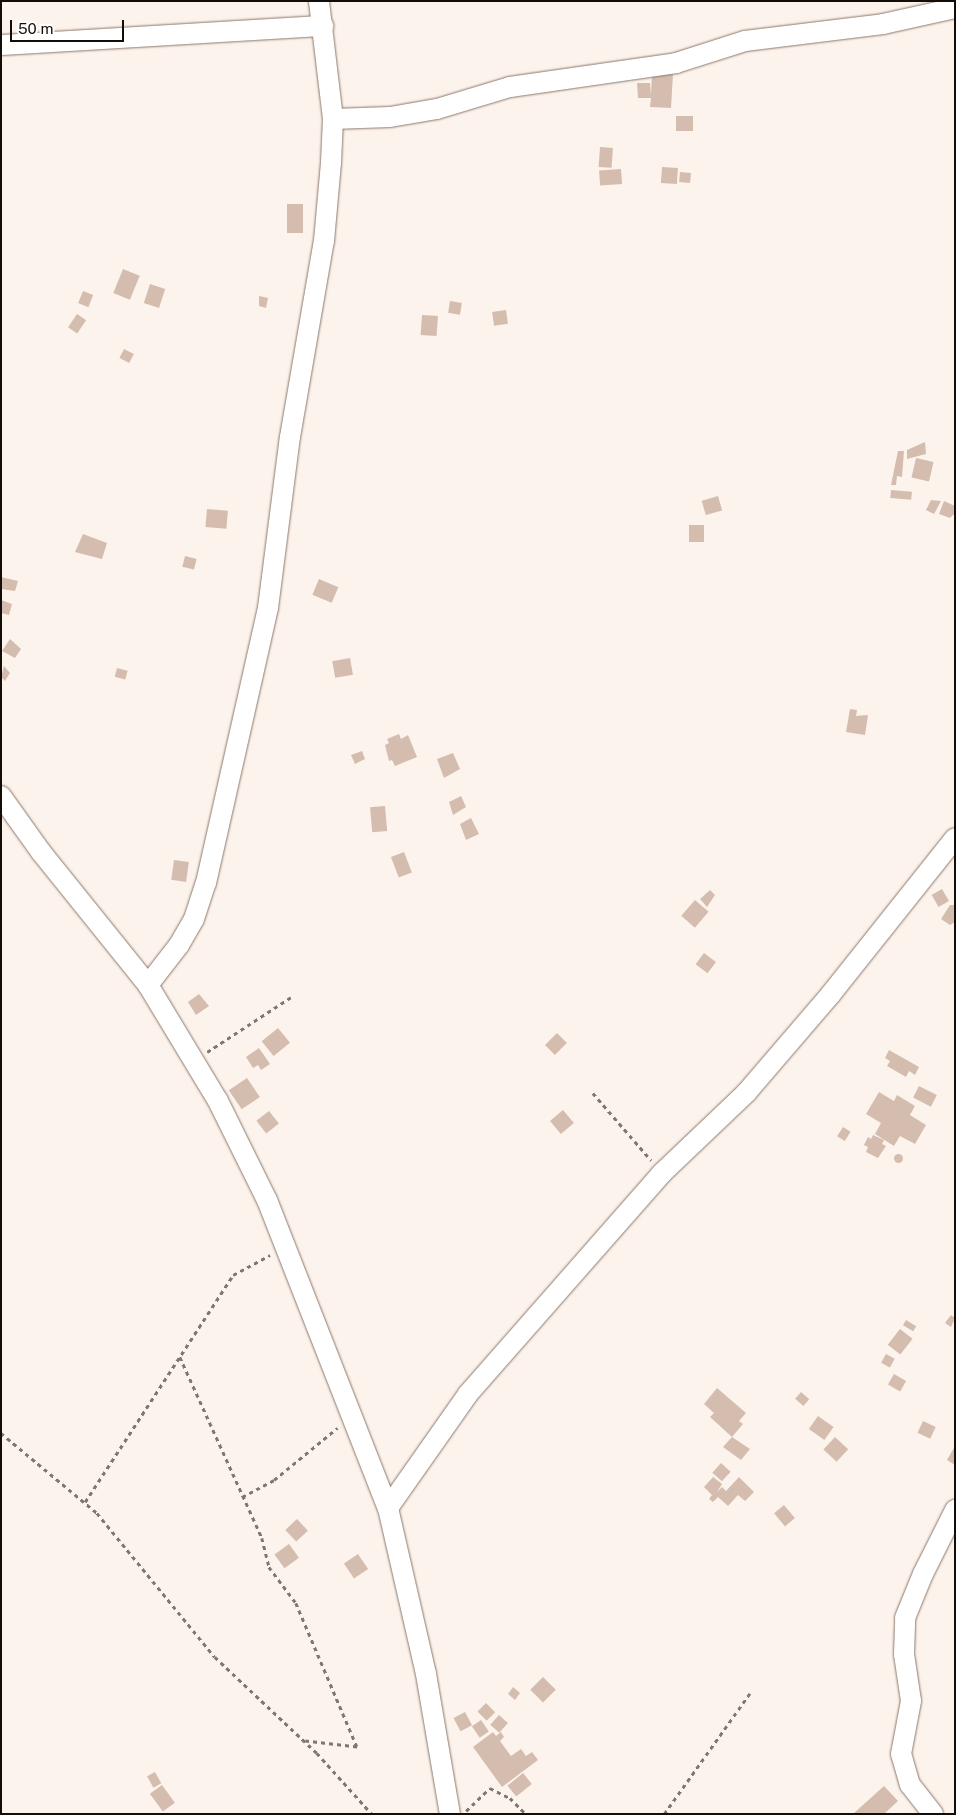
<!DOCTYPE html>
<style>
body{margin:0}
#map{position:relative;width:956px;height:1815px;overflow:hidden;background:#fcf3ec;font-family:"Public Sans",sans-serif}
div>[style]{position:absolute}
[style*='--x']{left:calc(var(--x)*1px);top:calc(var(--y)*1px);width:calc(var(--w)*1px);rotate:calc(var(--a)*1deg)}
.building>*{inset:0;background:#d4bdae;transform-origin:0 0}
.round{border-radius:50%}
.path>*{height:2.5px;margin-top:-1.25px;transform-origin:0;background:repeating-linear-gradient(90deg,#7e7670 0 4px,transparent 0 8px)}
.roads{filter:drop-shadow(0 0 1px #8c7769) drop-shadow(0 0 1px #8c7769)}
.minor>*{height:20px;margin:-10px;padding:0 10px;transform-origin:10px;border-radius:10px;background:#fff}
span{translate:-50% -50%;white-space:nowrap;text-align:center;line-height:1.15;-webkit-text-stroke:4px #fff;paint-order:stroke}
.frame{position:absolute;inset:0;border:2px solid #130c07;pointer-events:none}
.scale{position:absolute;left:10px;top:20px;width:114px;height:22px;box-sizing:border-box;border:2px solid #130c07;border-top:0;padding-left:6px;font-size:15px;line-height:18px;white-space:nowrap;color:#130c07;-webkit-text-stroke:4px #fff;paint-order:stroke}
</style>
<div id="map">
<div class="building">
<div style="clip-path:polygon(652px 73px,673px 74px,671px 108px,650px 107px,651px 98px,638px 98px,637px 83px,650px 83px,651px 95px)"></div>
<div style="left:676px;top:116px;width:17px;height:15px"></div>
<div style="left:600px;top:147px;width:13px;height:20px;rotate:4deg"></div>
<div style="left:662px;top:167px;width:16px;height:16px;rotate:4deg"></div>
<div style="left:621px;top:169px;width:15px;height:22px;rotate:86deg"></div>
<div style="left:680px;top:172px;width:11px;height:10px;rotate:5deg"></div>
<div style="left:287px;top:204px;width:16px;height:29px"></div>
<div style="left:123px;top:269px;width:18px;height:26px;rotate:22deg"></div>
<div style="left:150px;top:284px;width:16px;height:20px;rotate:18deg"></div>
<div style="left:83px;top:291px;width:11px;height:13px;rotate:22deg"></div>
<div style="clip-path:polygon(259px 296px,268px 298px,266px 308px,259px 306px)"></div>
<div style="left:450px;top:301px;width:12px;height:12px;rotate:9deg"></div>
<div style="left:506px;top:310px;width:14px;height:14px;rotate:82deg"></div>
<div style="left:77px;top:314px;width:11px;height:16px;rotate:34deg"></div>
<div style="left:422px;top:315px;width:16px;height:20px;rotate:4deg"></div>
<div style="left:124px;top:349px;width:11px;height:10px;rotate:27deg"></div>
<div style="clip-path:polygon(925px 442px,926px 454px,907px 459px,907px 450px)"></div>
<div style="clip-path:polygon(898px 451px,904px 451px,902px 477px,897px 476px,896px 485px,891px 485px)"></div>
<div style="left:916px;top:458px;width:18px;height:20px;rotate:13deg"></div>
<div style="left:891px;top:490px;width:21px;height:8px;rotate:5deg"></div>
<div style="left:718px;top:496px;width:15px;height:17px;rotate:74deg"></div>
<div style="clip-path:polygon(931px 500px,941px 501px,934px 514px,926px 510px)"></div>
<div style="clip-path:polygon(944px 501px,955px 506px,955px 513px,950px 518px,939px 514px)"></div>
<div style="left:207px;top:509px;width:21px;height:18px;rotate:5deg"></div>
<div style="left:689px;top:525px;width:15px;height:17px"></div>
<div style="clip-path:polygon(83px 534px,107px 543px,102px 559px,75px 552px)"></div>
<div style="left:185px;top:556px;width:12px;height:11px;rotate:14deg"></div>
<div style="clip-path:polygon(1px 577px,18px 581px,15px 591px,1px 589px)"></div>
<div style="left:319px;top:579px;width:21px;height:17px;rotate:23deg"></div>
<div style="clip-path:polygon(1px 600px,12px 604px,9px 615px,1px 613px)"></div>
<div style="clip-path:polygon(10px 639px,21px 649px,15px 658px,2px 651px)"></div>
<div style="left:350px;top:658px;width:17px;height:18px;rotate:80deg"></div>
<div style="clip-path:polygon(4px 666px,10px 673px,5px 681px,1px 677px)"></div>
<div style="left:117px;top:668px;width:11px;height:9px;rotate:15deg"></div>
<div style="clip-path:polygon(850px 709px,857px 710px,856px 716px,868px 715px,865px 735px,846px 732px)"></div>
<div style="clip-path:polygon(399px 734px,401px 739px,408px 735px,417px 757px,395px 766px,392px 760px,389px 761px,385px 745px,389px 743px,387px 739px)"></div>
<div style="clip-path:polygon(362px 751px,365px 759px,355px 764px,351px 755px)"></div>
<div style="clip-path:polygon(453px 753px,460px 769px,444px 778px,437px 759px)"></div>
<div style="clip-path:polygon(461px 796px,466px 807px,453px 815px,449px 802px)"></div>
<div style="left:385px;top:806px;width:25px;height:15px;rotate:85deg"></div>
<div style="clip-path:polygon(471px 818px,479px 834px,466px 840px,460px 824px)"></div>
<div style="left:404px;top:852px;width:22px;height:14px;rotate:69deg"></div>
<div style="left:174px;top:860px;width:15px;height:20px;rotate:8deg"></div>
<div style="left:942px;top:889px;width:14px;height:12px;rotate:60deg"></div>
<div style="clip-path:polygon(710px 890px,715px 895px,707px 907px,700px 899px)"></div>
<div style="left:695px;top:900px;width:18px;height:21px;rotate:41deg"></div>
<div style="clip-path:polygon(950px 905px,955px 905px,955px 922px,950px 925px,941px 919px)"></div>
<div style="left:704px;top:953px;width:15px;height:14px;rotate:37deg"></div>
<div style="clip-path:polygon(199px 994px,209px 1006px,196px 1015px,188px 1002px)"></div>
<div style="left:278px;top:1028px;width:19px;height:21px;rotate:51deg"></div>
<div style="left:557px;top:1033px;width:14px;height:17px;rotate:45deg"></div>
<div style="clip-path:polygon(259px 1048px,270px 1064px,261px 1070px,258px 1065px,253px 1068px,246px 1057px)"></div>
<div style="clip-path:polygon(889px 1050px,919px 1067px,915px 1075px,909px 1071px,906px 1077px,887px 1066px,890px 1061px,885px 1058px)"></div>
<div style="left:247px;top:1078px;width:23px;height:22px;rotate:56deg"></div>
<div style="left:919px;top:1086px;width:20px;height:13px;rotate:27deg"></div>
<div style="clip-path:polygon(879px 1092px,894px 1101px,897px 1095px,915px 1106px,910px 1115px,926px 1125px,915px 1144px,900px 1136px,894px 1146px,875px 1134px,881px 1123px,866px 1114px)"></div>
<div style="left:563px;top:1110px;width:17px;height:17px;rotate:50deg"></div>
<div style="left:269px;top:1111px;width:16px;height:16px;rotate:52deg"></div>
<div style="left:843px;top:1127px;width:9px;height:11px;rotate:32deg"></div>
<div style="clip-path:polygon(873px 1135px,884px 1140px,882px 1144px,886px 1146px,878px 1158px,866px 1152px,868px 1147px,864px 1145px,868px 1137px,871px 1139px)"></div>
<div class="round" style="left:893.5px;top:1153.5px;width:9px;height:9px"></div>
<div style="clip-path:polygon(951px 1315px,955px 1318px,951px 1327px,945px 1323px)"></div>
<div style="left:906px;top:1320px;width:12px;height:6px;rotate:31deg"></div>
<div style="left:900px;top:1329px;width:16px;height:20px;rotate:38deg"></div>
<div style="left:886px;top:1354px;width:10px;height:10px;rotate:29deg"></div>
<div style="left:894px;top:1374px;width:14px;height:12px;rotate:30deg"></div>
<div style="clip-path:polygon(717px 1388px,746px 1413px,739px 1421px,743px 1424px,732px 1437px,710px 1417px,714px 1413px,704px 1404px)"></div>
<div style="left:801px;top:1392px;width:11px;height:9px;rotate:41deg"></div>
<div style="left:818px;top:1416px;width:19px;height:16px;rotate:35deg"></div>
<div style="left:923px;top:1421px;width:14px;height:13px;rotate:25deg"></div>
<div style="clip-path:polygon(732px 1437px,750px 1449px,741px 1460px,723px 1447px)"></div>
<div style="left:835px;top:1437px;width:18px;height:17px;rotate:43deg"></div>
<div style="clip-path:polygon(955px 1446px,955px 1465px,947px 1460px)"></div>
<div style="left:721px;top:1463px;width:13px;height:13px;rotate:42deg"></div>
<div style="clip-path:polygon(713px 1477px,722px 1484px,717px 1492px,722px 1487px,726px 1491px,739px 1477px,754px 1492px,745px 1501px,738px 1495px,728px 1506px,718px 1497px,713px 1502px,709px 1499px,712px 1495px,704px 1487px)"></div>
<div style="left:784px;top:1505px;width:17px;height:13px;rotate:50deg"></div>
<div style="left:297px;top:1519px;width:16px;height:16px;rotate:47deg"></div>
<div style="left:289px;top:1544px;width:17px;height:18px;rotate:54deg"></div>
<div style="left:358px;top:1554px;width:18px;height:17px;rotate:56deg"></div>
<div style="left:543px;top:1677px;width:18px;height:18px;rotate:45deg"></div>
<div style="clip-path:polygon(513px 1687px,520px 1693px,515px 1700px,508px 1694px)"></div>
<div style="left:486px;top:1703px;width:13px;height:12px;rotate:45deg"></div>
<div style="left:465px;top:1712px;width:15px;height:13px;rotate:62deg"></div>
<div style="left:499px;top:1715px;width:12px;height:13px;rotate:42deg"></div>
<div style="left:481px;top:1720px;width:14px;height:11px;rotate:56deg"></div>
<div style="clip-path:polygon(493px 1732px,496px 1736px,501px 1732px,504px 1737px,500px 1741px,511px 1756px,521px 1749px,526px 1756px,532px 1752px,538px 1760px,502px 1787px,473px 1747px)"></div>
<div style="left:155px;top:1772px;width:13px;height:9px;rotate:61deg"></div>
<div style="left:523px;top:1773px;width:14px;height:20px;rotate:51deg"></div>
<div style="left:162px;top:1785px;width:22px;height:15px;rotate:54deg"></div>
<div style="clip-path:polygon(884px 1786px,898px 1801px,884px 1814px,853px 1814px)"></div>
</div>
<div class="path">
<div style="--x:207;--y:1052;--w:100;--a:-33.2"></div>
<div style="--x:593;--y:1093;--w:89;--a:49.1"></div>
<div style="--x:180;--y:1357;--w:199;--a:65.6"></div>
<div style="--x:262;--y:1538;--w:30;--a:76"></div>
<div style="--x:269;--y:1567;--w:45;--a:53.1"></div>
<div style="--x:296;--y:1603;--w:156;--a:67"></div>
<div style="--x:357;--y:1747;--w:52;--a:-173.4"></div>
<div style="--x:1;--y:1433;--w:125;--a:39.8"></div>
<div style="--x:97;--y:1513;--w:186;--a:50.7"></div>
<div style="--x:215;--y:1657;--w:140;--a:43.3"></div>
<div style="--x:317;--y:1753;--w:82;--a:48"></div>
<div style="--x:242;--y:1497;--w:36;--a:-28"></div>
<div style="--x:274;--y:1480;--w:82;--a:-39.5"></div>
<div style="--x:85;--y:1502;--w:271;--a:-56.9"></div>
<div style="--x:233;--y:1275;--w:42;--a:-28.4"></div>
<div style="--x:466;--y:1811;--w:33;--a:-44"></div>
<div style="--x:490;--y:1788;--w:22;--a:27"></div>
<div style="--x:510;--y:1798;--w:23;--a:45"></div>
<div style="--x:664;--y:1814;--w:148;--a:-54.6"></div>
</div>
<div class="roads">
<div class="minor">
<div style="--x:1;--y:45;--w:323;--a:-3.4"></div>
<div style="--x:333;--y:119;--w:57;--a:-2"></div>
<div style="--x:390;--y:117;--w:48;--a:-9.7"></div>
<div style="--x:437;--y:109;--w:76;--a:-16.8"></div>
<div style="--x:510;--y:87;--w:168;--a:-8.2"></div>
<div style="--x:676;--y:63;--w:72;--a:-17.7"></div>
<div style="--x:745;--y:41;--w:139;--a:-7"></div>
<div style="--x:883;--y:24;--w:74;--a:-12.5"></div>
<div style="--x:1;--y:796;--w:69;--a:54.5"></div>
<div style="--x:41;--y:852;--w:171;--a:51.2"></div>
<div style="--x:148;--y:985;--w:135;--a:58.9"></div>
<div style="--x:218;--y:1101;--w:110;--a:63.7"></div>
<div style="--x:267;--y:1200;--w:331;--a:68.6"></div>
<div style="--x:388;--y:1508;--w:170;--a:77.1"></div>
<div style="--x:426;--y:1674;--w:142;--a:80.3"></div>
<div style="--x:148;--y:985;--w:51;--a:-52.2"></div>
<div style="--x:179;--y:945;--w:30;--a:-60"></div>
<div style="--x:194;--y:919;--w:38;--a:-72"></div>
<div style="--x:206;--y:883;--w:282;--a:-77.3"></div>
<div style="--x:268;--y:608;--w:172;--a:-82.7"></div>
<div style="--x:290;--y:437;--w:199;--a:-80.2"></div>
<div style="--x:324;--y:241;--w:78;--a:-84.9"></div>
<div style="--x:331;--y:163;--w:44;--a:-87.4"></div>
<div style="--x:333;--y:119;--w:119;--a:-96.8"></div>
<div style="--x:388;--y:1508;--w:139;--a:-54.9"></div>
<div style="--x:468;--y:1394;--w:294;--a:-48.7"></div>
<div style="--x:662;--y:1173;--w:117;--a:-43.6"></div>
<div style="--x:747;--y:1092;--w:129;--a:-49.4"></div>
<div style="--x:831;--y:994;--w:199;--a:-51.5"></div>
<div style="--x:933;--y:1814;--w:37;--a:-128"></div>
<div style="--x:910;--y:1785;--w:32;--a:-106"></div>
<div style="--x:901;--y:1754;--w:54;--a:-79.3"></div>
<div style="--x:911;--y:1701;--w:48;--a:-98.5"></div>
<div style="--x:904;--y:1654;--w:36;--a:-88"></div>
<div style="--x:905;--y:1618;--w:48;--a:-67.8"></div>
<div style="--x:923;--y:1574;--w:72;--a:-63.4"></div>
</div>
</div>
<div class="frame"></div>
<div class="scale">50 m</div>
</div>
